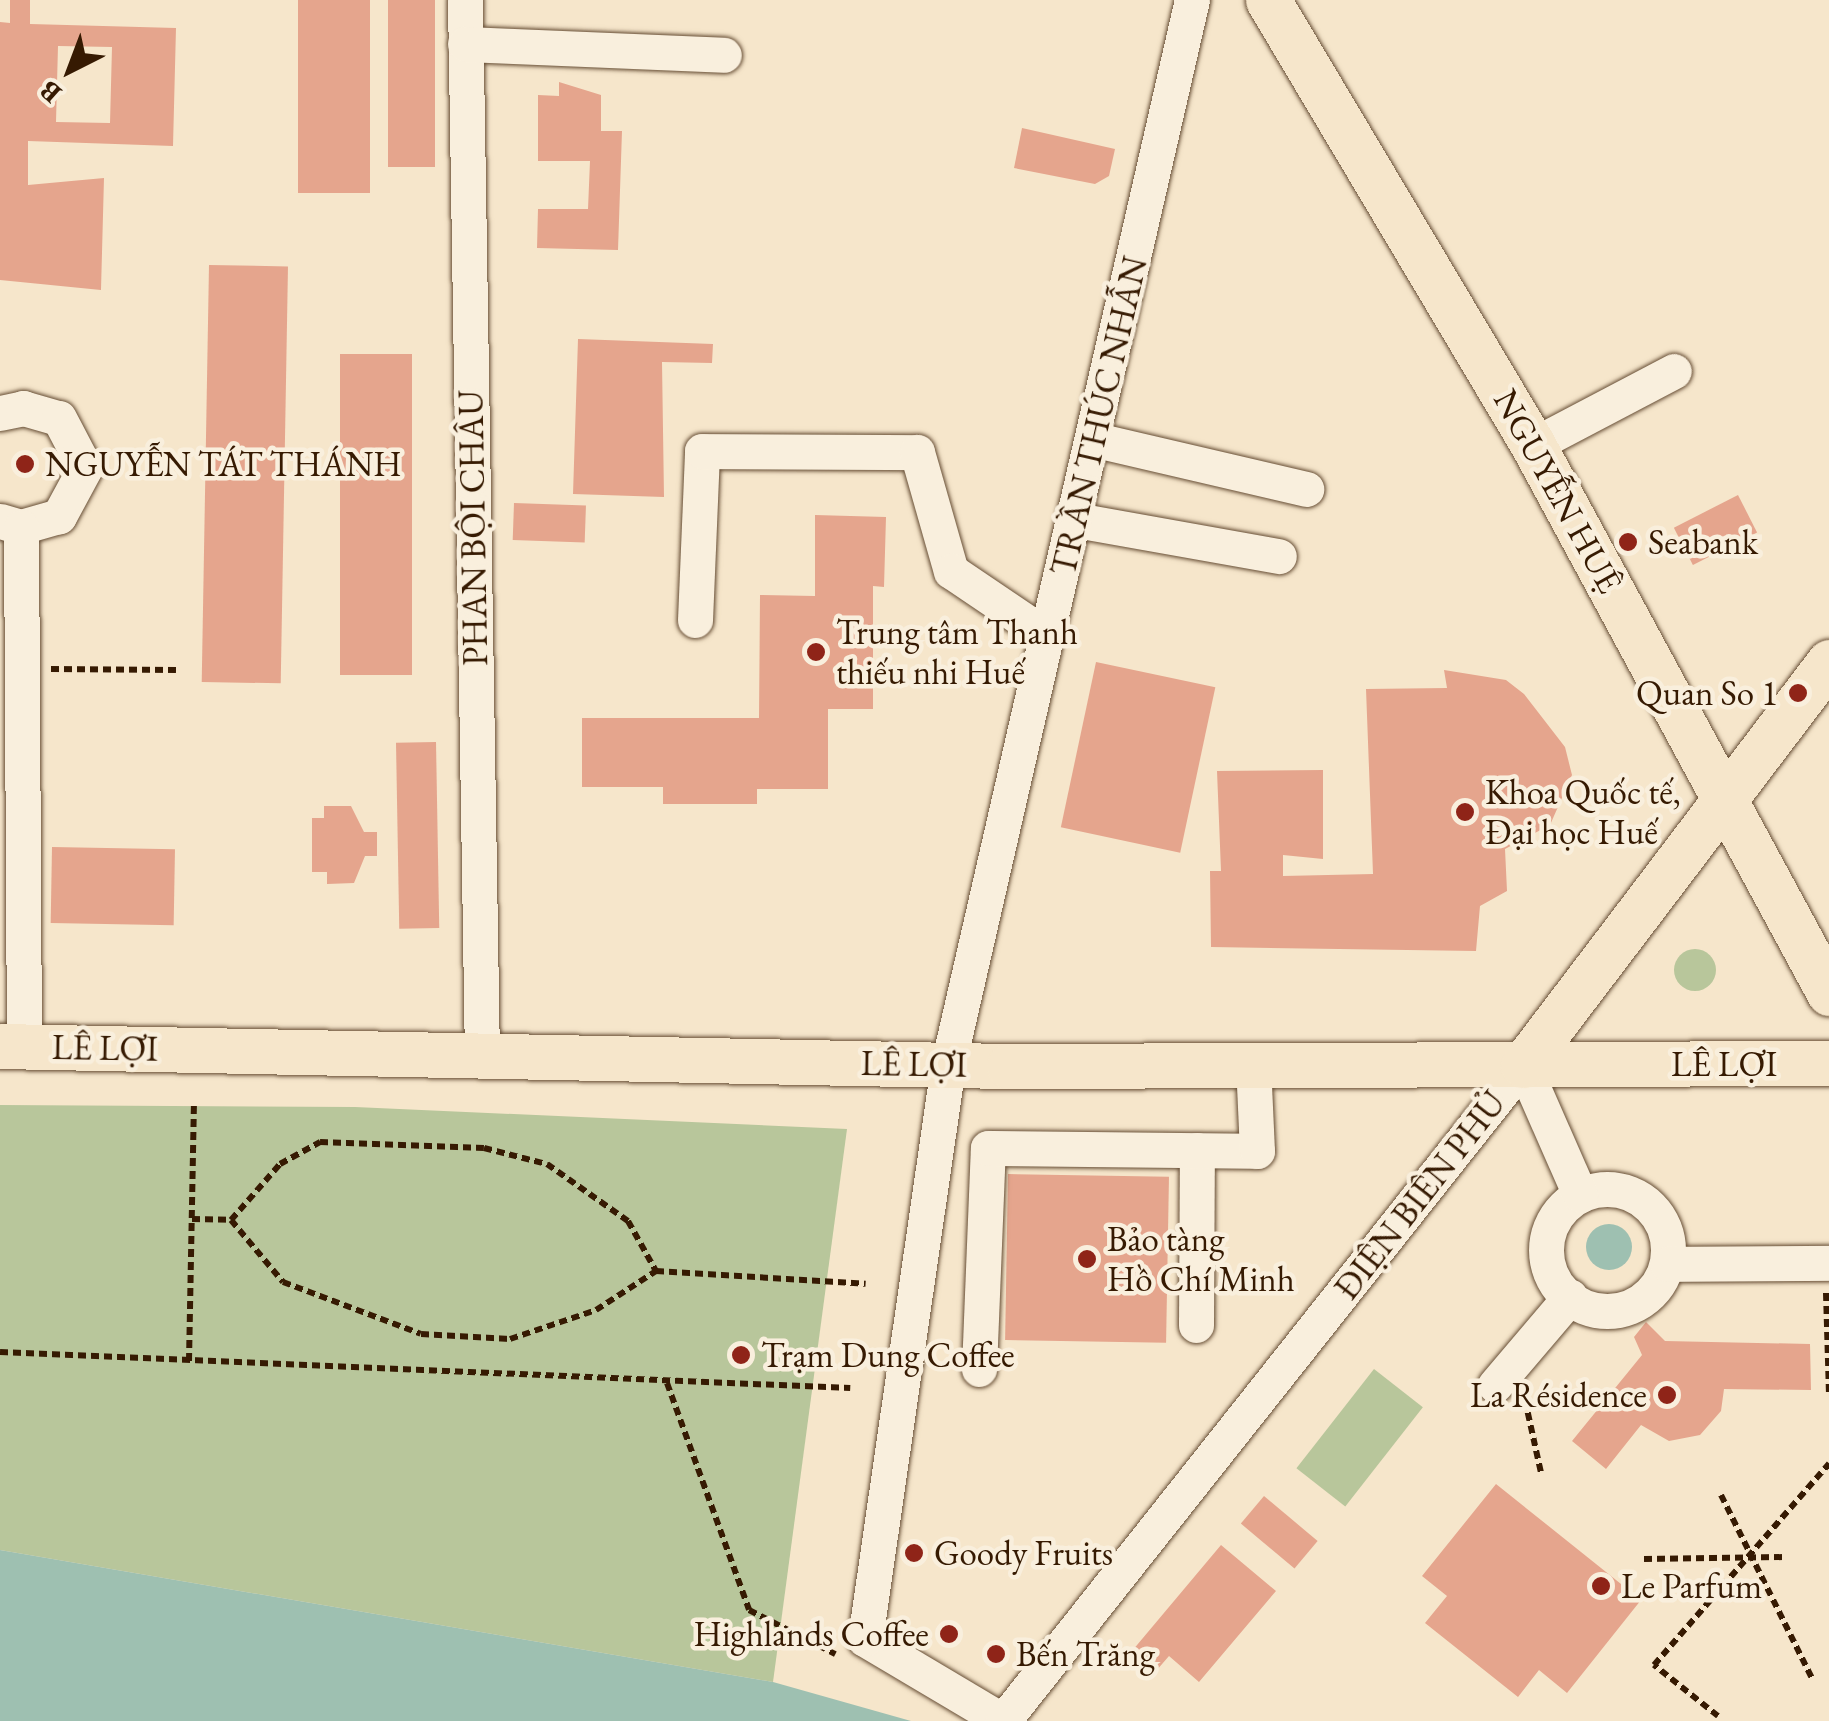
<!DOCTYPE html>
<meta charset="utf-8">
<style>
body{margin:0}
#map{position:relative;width:1829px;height:1721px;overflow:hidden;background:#f6e6cb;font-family:"EB Garamond",serif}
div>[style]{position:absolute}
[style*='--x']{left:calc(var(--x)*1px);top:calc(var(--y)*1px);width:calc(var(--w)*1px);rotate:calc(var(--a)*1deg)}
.green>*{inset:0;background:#b8c69b;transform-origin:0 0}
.round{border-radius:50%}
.water>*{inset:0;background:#9ec0b1}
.building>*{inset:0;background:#e5a58d;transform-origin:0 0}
.path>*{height:6px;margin-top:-3px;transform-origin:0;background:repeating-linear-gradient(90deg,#361a02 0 8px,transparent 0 13px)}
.roads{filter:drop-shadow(0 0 2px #664d34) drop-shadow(0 0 2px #664d34)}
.minor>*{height:35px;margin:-17.5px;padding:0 17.5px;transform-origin:17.5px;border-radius:17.5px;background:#f9efdd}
.minor>.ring{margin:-17.5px;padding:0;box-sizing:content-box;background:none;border:35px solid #f9efdd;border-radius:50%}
.major>*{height:45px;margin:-22.5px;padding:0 22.5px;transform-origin:22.5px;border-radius:22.5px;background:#f6e6cb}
.dots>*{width:28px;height:28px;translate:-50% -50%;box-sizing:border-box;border:5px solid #f9efdd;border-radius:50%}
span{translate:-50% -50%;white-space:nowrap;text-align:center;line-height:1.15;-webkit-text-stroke:9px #f9efdd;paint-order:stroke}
.street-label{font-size:35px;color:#361a02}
.poi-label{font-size:35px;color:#361a02}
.left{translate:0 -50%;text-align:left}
.right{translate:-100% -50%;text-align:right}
.north{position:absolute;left:20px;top:20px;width:100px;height:100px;-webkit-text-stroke:8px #f9efdd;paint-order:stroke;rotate:222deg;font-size:28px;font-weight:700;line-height:40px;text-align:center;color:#361a02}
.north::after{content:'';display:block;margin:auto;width:35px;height:45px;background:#361a02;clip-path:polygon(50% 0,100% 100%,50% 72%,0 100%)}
</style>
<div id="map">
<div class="green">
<div class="round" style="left:1674px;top:949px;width:42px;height:42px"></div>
<div style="clip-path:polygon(0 1105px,355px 1107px,847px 1129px,773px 1682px,0 1550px)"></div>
<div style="left:1374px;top:1369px;width:62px;height:126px;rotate:38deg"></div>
</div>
<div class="water">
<div class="round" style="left:1586px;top:1224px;width:46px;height:46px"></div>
<div style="clip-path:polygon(0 1550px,773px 1682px,911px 1721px,0 1721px)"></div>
</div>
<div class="building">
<div style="clip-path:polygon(evenodd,10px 0,30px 0,30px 24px,176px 28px,173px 146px,28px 141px,28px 185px,104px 178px,101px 290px,0 280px,0 22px,10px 23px,10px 0,58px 46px,112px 47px,110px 123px,56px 122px,58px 46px)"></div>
<div style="left:298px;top:0;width:72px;height:193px"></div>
<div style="left:388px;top:0;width:47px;height:167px"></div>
<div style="clip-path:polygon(559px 82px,601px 95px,601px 131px,622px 131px,618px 250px,537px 248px,538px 209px,588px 209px,590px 161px,538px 161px,538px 95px,559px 96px)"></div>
<div style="clip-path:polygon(1022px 128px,1115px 149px,1109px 176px,1095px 184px,1014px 168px)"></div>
<div style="left:209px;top:265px;width:79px;height:417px;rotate:1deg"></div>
<div style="clip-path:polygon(578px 339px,713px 344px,712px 363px,662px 362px,664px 497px,573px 494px)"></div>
<div style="left:340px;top:354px;width:72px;height:321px"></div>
<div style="left:1738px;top:495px;width:42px;height:72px;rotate:63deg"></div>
<div style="left:514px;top:503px;width:72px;height:37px;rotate:2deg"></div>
<div style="clip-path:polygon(815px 515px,886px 517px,884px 587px,873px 586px,873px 709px,828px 709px,828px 789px,757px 789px,757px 804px,663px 804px,663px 787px,582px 787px,582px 718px,759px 718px,760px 595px,815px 596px)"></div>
<div style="left:1096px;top:662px;width:122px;height:169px;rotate:12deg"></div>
<div style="clip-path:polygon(1444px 670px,1506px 680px,1524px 694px,1565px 747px,1572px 775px,1550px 825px,1505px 849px,1507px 891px,1480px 906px,1476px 951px,1211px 947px,1210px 871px,1221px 871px,1217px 771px,1323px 770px,1323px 859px,1283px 855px,1283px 876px,1373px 874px,1366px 689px,1447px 688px)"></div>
<div style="left:436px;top:742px;width:186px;height:40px;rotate:89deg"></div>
<div style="clip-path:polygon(324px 806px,351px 806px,364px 832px,377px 832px,377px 856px,365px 856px,354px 883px,327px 884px,327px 872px,312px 872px,312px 818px,324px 818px)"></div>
<div style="left:52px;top:847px;width:123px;height:76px;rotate:1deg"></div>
<div style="left:1008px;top:1174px;width:161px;height:166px;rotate:1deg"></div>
<div style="clip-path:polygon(1646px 1322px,1665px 1341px,1810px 1344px,1811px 1390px,1724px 1389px,1721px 1411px,1700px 1435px,1669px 1441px,1641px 1425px,1606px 1469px,1572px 1441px,1642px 1355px,1634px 1337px)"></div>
<div style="clip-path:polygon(1496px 1484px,1641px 1600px,1567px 1693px,1539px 1670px,1518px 1697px,1425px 1623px,1447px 1596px,1422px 1576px)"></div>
<div style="left:1264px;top:1496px;width:70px;height:36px;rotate:40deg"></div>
<div style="clip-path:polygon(1221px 1545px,1276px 1591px,1199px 1682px,1169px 1656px,1156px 1671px,1132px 1651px)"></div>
</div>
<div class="path">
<div style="--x:51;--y:669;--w:125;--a:0.5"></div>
<div style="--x:192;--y:1219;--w:39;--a:1"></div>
<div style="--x:231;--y:1220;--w:81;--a:50"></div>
<div style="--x:283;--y:1282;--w:147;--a:20.6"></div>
<div style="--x:421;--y:1334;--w:89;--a:3.2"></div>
<div style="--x:510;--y:1339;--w:91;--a:-18.6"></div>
<div style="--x:596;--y:1310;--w:72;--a:-33"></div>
<div style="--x:656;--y:1271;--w:210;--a:3.5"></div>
<div style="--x:231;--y:1220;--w:74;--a:-48.8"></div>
<div style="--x:280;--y:1164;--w:46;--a:-28.8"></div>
<div style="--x:320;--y:1142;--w:164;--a:2.1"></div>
<div style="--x:484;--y:1148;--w:65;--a:14.3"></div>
<div style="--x:547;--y:1164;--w:99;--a:35.1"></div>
<div style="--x:628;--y:1221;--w:57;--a:60.8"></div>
<div style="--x:1826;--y:1293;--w:103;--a:88.3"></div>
<div style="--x:0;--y:1352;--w:851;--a:2.43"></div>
<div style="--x:189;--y:1361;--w:258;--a:-88.9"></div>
<div style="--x:667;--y:1383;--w:241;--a:70.1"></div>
<div style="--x:749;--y:1610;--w:97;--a:27.1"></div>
<div style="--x:1525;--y:1400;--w:75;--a:77.6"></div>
<div style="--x:1721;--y:1495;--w:207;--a:63.6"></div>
<div style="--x:1644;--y:1559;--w:139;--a:-0.8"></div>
<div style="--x:1718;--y:1716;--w:82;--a:-141.4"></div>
<div style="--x:1654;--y:1665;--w:267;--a:-49"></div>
</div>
<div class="roads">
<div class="minor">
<div style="--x:465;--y:0;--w:1056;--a:89.08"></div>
<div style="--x:465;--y:44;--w:259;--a:2.4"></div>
<div style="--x:0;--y:413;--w:24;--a:-12"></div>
<div style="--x:23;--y:408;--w:37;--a:16"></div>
<div style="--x:59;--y:418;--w:56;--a:62.5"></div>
<div style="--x:85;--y:468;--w:55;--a:118.4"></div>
<div style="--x:59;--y:516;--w:40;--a:164"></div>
<div style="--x:21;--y:527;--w:22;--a:-164"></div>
<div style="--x:1096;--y:440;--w:216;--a:13.1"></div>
<div style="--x:1533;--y:445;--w:159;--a:-27.7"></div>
<div style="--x:1076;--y:520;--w:206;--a:10.1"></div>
<div style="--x:21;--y:527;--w:519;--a:89.67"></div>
<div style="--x:695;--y:620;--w:169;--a:-87.6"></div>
<div style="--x:702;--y:451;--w:215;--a:0.3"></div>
<div style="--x:917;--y:452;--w:124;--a:74.1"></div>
<div style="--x:951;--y:571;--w:116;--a:34.1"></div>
<div class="ring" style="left:1546px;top:1189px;width:87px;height:87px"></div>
<div style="--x:1667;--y:1264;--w:162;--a:-0.4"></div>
<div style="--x:1196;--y:1325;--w:175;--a:-89.7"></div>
<div style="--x:979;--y:1369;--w:221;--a:-87.7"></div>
<div style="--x:988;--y:1148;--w:269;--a:0.6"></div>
<div style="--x:1257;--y:1151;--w:87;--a:-92.6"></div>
<div style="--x:1495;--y:1385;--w:116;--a:-49.6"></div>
<div style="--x:1003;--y:1721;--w:161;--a:-149.3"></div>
<div style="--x:865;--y:1639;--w:580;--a:-81.77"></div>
<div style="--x:948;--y:1065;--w:1093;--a:-77.1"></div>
<div style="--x:1003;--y:1721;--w:837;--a:-51.6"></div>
<div style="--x:1523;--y:1065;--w:142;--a:66.3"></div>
</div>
<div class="major">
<div style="--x:1268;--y:0;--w:518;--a:59.23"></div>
<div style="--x:1533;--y:445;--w:623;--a:61.62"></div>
<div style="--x:0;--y:1046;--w:1009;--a:1.14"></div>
<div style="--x:1009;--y:1066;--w:820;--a:-0.21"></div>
<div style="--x:1523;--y:1065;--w:506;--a:-52.79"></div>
</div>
</div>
<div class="dots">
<div style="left:25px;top:464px;background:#8f2418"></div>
<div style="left:1628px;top:542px;background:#8f2418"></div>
<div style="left:816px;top:652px;background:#8f2418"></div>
<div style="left:1798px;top:693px;background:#8f2418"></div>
<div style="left:1465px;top:812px;background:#8f2418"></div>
<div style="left:1087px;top:1259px;background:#8f2418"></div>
<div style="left:741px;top:1355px;background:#8f2418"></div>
<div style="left:1667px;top:1395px;background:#8f2418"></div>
<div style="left:914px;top:1553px;background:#8f2418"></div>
<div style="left:1601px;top:1586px;background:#8f2418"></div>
<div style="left:949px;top:1634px;background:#8f2418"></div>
<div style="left:996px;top:1654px;background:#8f2418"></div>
</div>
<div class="street-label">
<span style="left:1099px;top:416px;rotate:-77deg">TRẦN THÚC NHẪN</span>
<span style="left:1558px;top:491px;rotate:61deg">NGUYỄN HUỆ</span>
<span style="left:473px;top:528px;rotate:-91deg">PHAN BỘI CHÂU</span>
<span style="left:105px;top:1048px;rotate:1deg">LÊ LỢI</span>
<span style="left:914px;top:1064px;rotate:1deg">LÊ LỢI</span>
<span style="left:1724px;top:1064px">LÊ LỢI</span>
<span style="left:1420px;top:1195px;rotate:-52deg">ĐIỆN BIÊN PHỦ</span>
</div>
<div class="poi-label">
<span class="left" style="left:45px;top:464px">NGUYỄN TÁT THÁNH</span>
<span class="left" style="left:1648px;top:542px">Seabank</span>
<span class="left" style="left:836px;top:652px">Trung tâm Thanh<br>thiếu nhi Huế</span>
<span class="right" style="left:1778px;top:693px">Quan So 1</span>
<span class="left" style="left:1485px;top:812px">Khoa Quốc tế,<br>Đại học Huế</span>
<span class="left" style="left:1107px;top:1259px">Bảo tàng<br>Hồ Chí Minh</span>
<span class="left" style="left:761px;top:1355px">Trạm Dung Coffee</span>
<span class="right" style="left:1647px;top:1395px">La Résidence</span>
<span class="left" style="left:934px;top:1553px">Goody Fruits</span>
<span class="left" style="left:1621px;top:1586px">Le Parfum</span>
<span class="right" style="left:929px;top:1634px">Highlands Coffee</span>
<span class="left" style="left:1016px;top:1654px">Bến Trăng</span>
</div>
<div class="north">B</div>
</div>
